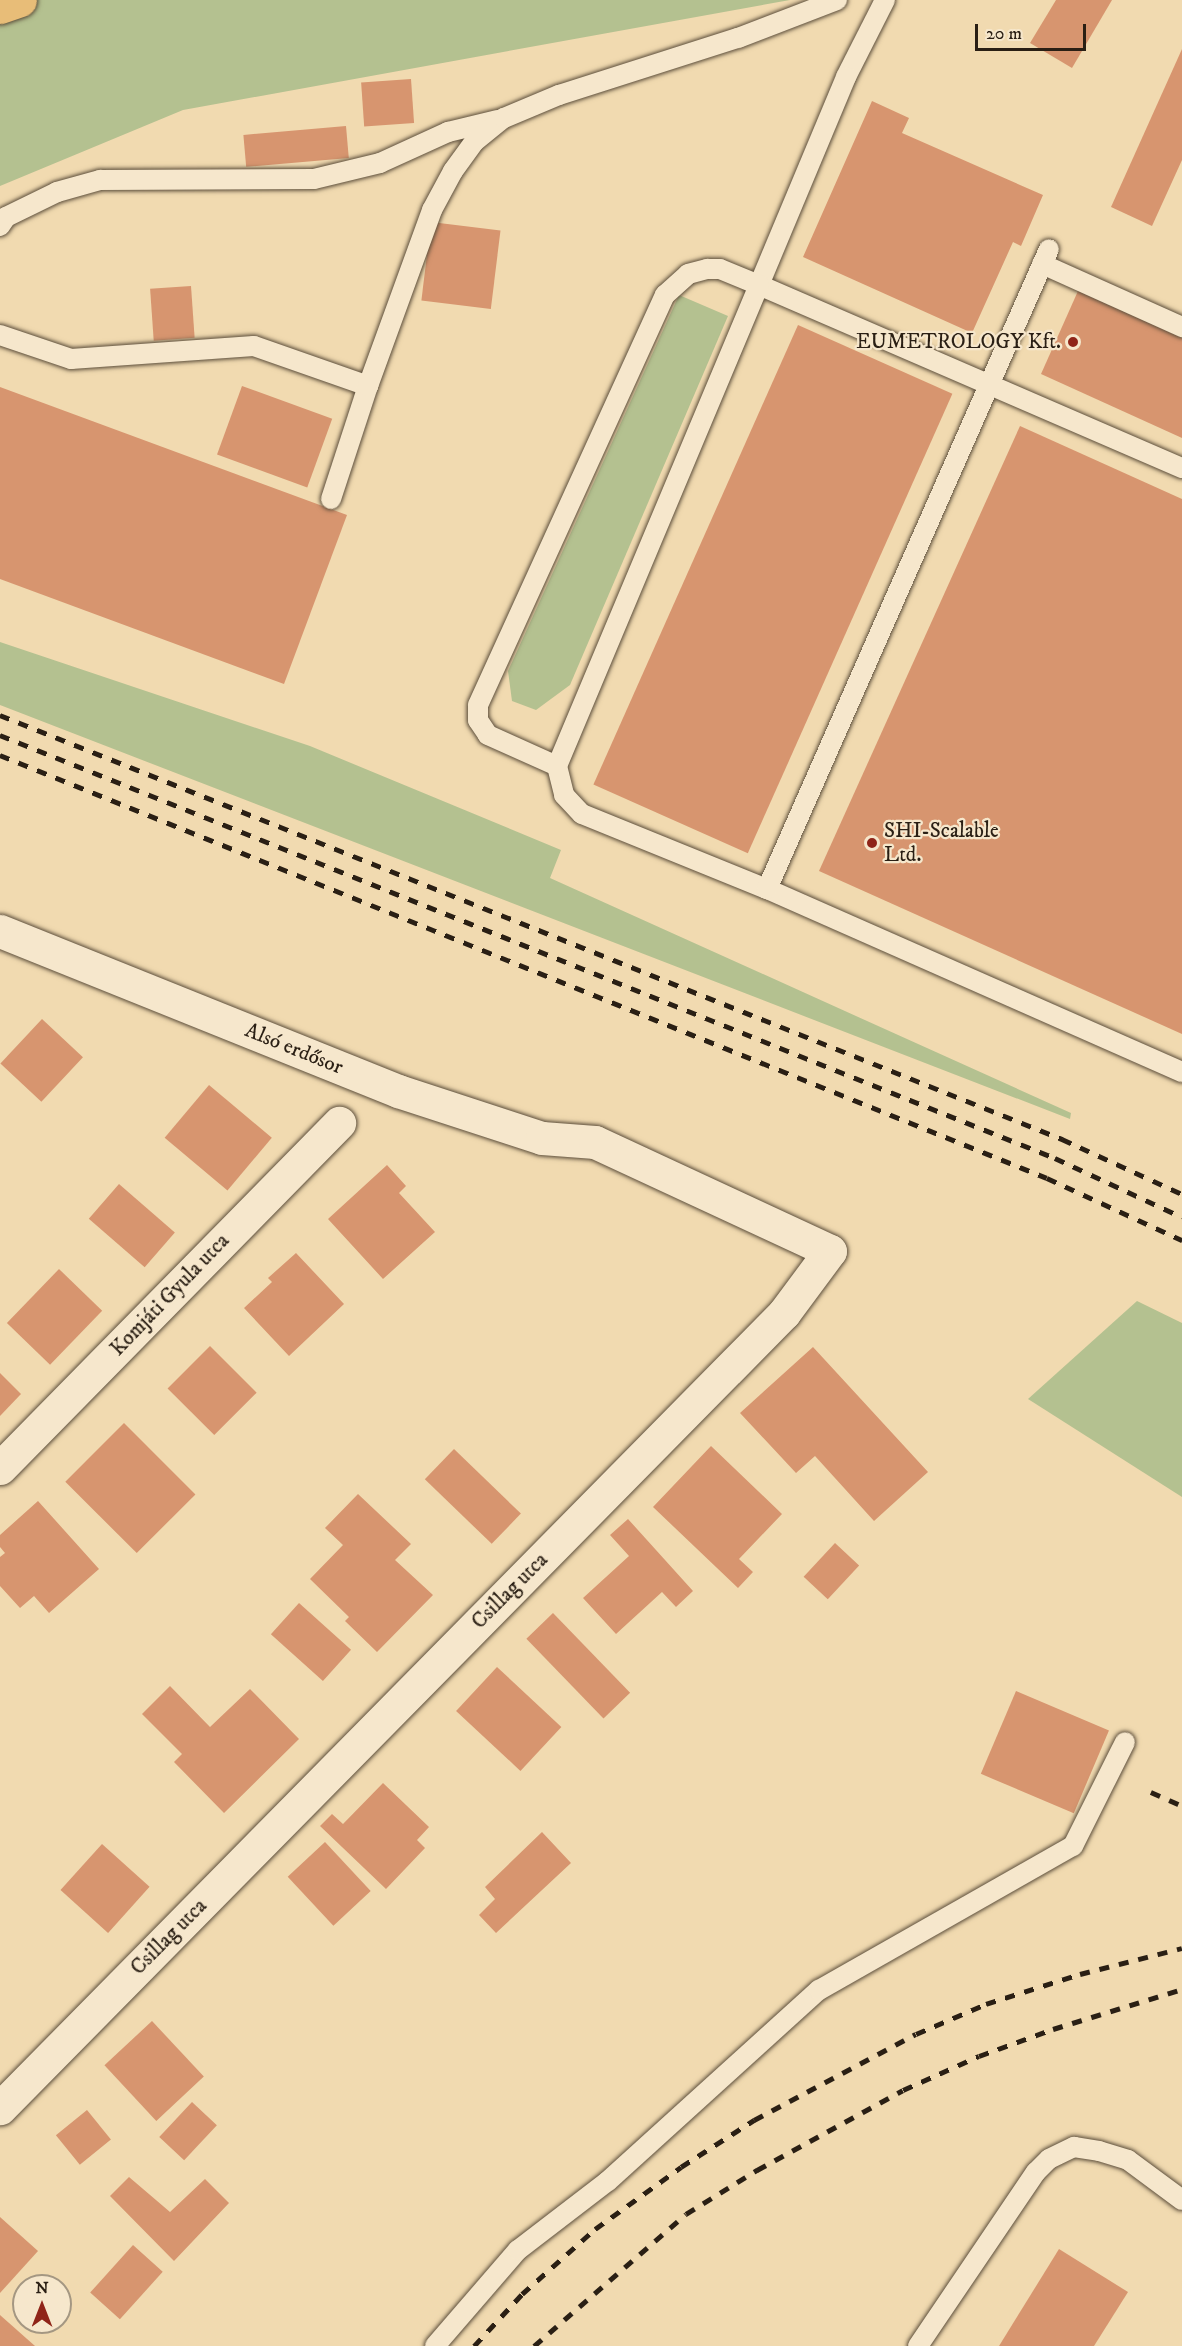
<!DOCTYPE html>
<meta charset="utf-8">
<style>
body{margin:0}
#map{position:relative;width:1182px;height:2346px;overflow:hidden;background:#f1dab0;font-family:"IM FELL DW Pica",serif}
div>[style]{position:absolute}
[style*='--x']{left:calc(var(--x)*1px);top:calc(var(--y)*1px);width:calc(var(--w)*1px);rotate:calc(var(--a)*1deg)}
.green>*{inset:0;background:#b4c190}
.building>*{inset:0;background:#d7956f;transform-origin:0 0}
.roads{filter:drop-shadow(0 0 2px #5c4e3b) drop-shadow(0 0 2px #5c4e3b)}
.service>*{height:20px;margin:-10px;padding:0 10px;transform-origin:10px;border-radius:10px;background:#f6e7cc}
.minor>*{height:33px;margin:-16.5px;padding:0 16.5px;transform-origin:16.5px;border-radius:16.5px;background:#f6e7cc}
.primary>*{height:33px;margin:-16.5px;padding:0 16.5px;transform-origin:16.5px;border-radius:16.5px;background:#e8bd78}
.rail>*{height:4.5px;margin-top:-2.25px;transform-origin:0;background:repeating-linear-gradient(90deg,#2a1f14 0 10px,transparent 0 20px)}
.dots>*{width:16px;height:16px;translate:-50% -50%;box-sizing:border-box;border:3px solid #f6e7cc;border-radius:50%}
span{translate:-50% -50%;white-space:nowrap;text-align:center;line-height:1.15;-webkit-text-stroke:4.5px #f6e7cc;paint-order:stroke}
.poi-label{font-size:21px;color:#2a1f14}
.right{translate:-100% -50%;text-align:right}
.left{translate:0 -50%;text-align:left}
.street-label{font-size:21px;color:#2a1f14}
.north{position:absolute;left:12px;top:2274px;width:60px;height:60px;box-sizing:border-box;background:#f6e7cc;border:2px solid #a49782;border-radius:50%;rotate:0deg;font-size:16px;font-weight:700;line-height:24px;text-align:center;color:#2a1f14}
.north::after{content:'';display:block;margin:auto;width:21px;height:27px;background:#8f2418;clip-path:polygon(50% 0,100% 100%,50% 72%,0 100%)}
.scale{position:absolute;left:975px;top:24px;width:111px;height:27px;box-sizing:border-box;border:3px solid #2a1f14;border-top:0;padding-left:8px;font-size:18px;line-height:21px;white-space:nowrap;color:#2a1f14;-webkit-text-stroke:4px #f6e7cc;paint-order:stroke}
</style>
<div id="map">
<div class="green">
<div style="clip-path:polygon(0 0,790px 0,183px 110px,0 186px)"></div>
<div style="clip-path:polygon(679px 295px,728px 316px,570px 685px,536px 710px,512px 701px,508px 671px)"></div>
<div style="clip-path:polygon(0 642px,310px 746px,561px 850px,550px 878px,1071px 1113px,1070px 1119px,0 705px)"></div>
<div style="clip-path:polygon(1137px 1301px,1182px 1323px,1182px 1497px,1028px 1399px)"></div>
</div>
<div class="building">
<div style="clip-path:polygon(1056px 0,1112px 0,1072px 68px,1030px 43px)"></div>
<div style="clip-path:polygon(1182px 49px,1182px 160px,1152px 226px,1111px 207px)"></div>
<div style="left:411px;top:79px;width:44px;height:50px;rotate:86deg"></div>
<div style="clip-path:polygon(872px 101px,909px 118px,902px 133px,1043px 195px,1021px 246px,1013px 242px,972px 333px,803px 257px)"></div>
<div style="left:346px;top:126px;width:32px;height:103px;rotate:85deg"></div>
<div style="left:431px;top:222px;width:70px;height:79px;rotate:7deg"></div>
<div style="left:191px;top:286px;width:52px;height:41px;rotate:86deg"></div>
<div style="clip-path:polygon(1078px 291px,1182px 338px,1182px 438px,1041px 374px)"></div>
<div style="left:798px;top:325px;width:169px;height:503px;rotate:24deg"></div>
<div style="left:242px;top:386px;width:96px;height:73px;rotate:20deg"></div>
<div style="clip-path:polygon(0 387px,347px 515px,284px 684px,0 579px)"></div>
<div style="clip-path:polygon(1020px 426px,1182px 499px,1182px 1034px,819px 871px)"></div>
<div style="left:42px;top:1019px;width:56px;height:61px;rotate:43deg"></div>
<div style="left:209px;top:1085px;width:82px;height:69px;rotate:40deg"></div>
<div style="clip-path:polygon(387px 1165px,406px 1186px,399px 1193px,435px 1232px,383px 1279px,328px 1219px)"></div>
<div style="left:119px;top:1184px;width:74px;height:46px;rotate:41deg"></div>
<div style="clip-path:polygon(296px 1253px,344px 1304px,289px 1356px,244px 1308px,272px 1282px,268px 1278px)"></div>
<div style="left:59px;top:1269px;width:60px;height:75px;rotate:44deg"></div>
<div style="left:210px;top:1346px;width:66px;height:60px;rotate:45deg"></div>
<div style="clip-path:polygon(813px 1347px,928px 1472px,874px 1521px,815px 1456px,796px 1473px,740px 1413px)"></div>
<div style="clip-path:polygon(0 1373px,21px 1394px,0 1416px)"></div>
<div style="left:124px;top:1423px;width:101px;height:83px;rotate:45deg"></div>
<div style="clip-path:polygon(711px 1446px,782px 1514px,739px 1559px,753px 1572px,738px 1588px,653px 1507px)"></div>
<div style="left:454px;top:1449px;width:93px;height:42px;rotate:44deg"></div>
<div style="clip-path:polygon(358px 1494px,411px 1544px,395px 1560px,433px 1595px,377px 1652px,345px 1621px,349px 1617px,310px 1579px,343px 1545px,325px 1528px)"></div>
<div style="clip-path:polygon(38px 1501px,99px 1569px,49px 1613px,34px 1596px,20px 1608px,0 1586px,0 1557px,5px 1553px,0 1547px,0 1535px)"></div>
<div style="clip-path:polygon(628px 1519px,693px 1591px,676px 1607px,662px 1592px,616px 1634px,583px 1598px,629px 1556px,610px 1535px)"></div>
<div style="left:835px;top:1543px;width:33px;height:46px;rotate:43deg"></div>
<div style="left:299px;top:1603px;width:70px;height:42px;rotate:42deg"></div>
<div style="left:553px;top:1613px;width:111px;height:37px;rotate:46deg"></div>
<div style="left:497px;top:1667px;width:88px;height:60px;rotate:43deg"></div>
<div style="clip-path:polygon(170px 1686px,210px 1727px,250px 1689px,299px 1739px,224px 1813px,174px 1762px,182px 1754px,142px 1714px)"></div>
<div style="left:1016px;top:1691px;width:101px;height:90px;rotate:23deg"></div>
<div style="clip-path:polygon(383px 1783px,429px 1827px,417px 1840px,425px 1848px,386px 1889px,320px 1826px,332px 1814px,343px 1824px)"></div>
<div style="clip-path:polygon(542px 1832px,571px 1863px,496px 1933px,479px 1915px,495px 1899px,485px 1887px)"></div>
<div style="left:325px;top:1842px;width:67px;height:51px;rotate:47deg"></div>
<div style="left:102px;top:1844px;width:64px;height:62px;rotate:42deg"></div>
<div style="left:152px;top:2021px;width:76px;height:65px;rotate:47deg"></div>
<div style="left:192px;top:2102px;width:34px;height:48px;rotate:43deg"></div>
<div style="left:87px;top:2110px;width:38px;height:40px;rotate:51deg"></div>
<div style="clip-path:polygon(129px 2177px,170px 2212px,205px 2179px,229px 2203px,174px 2261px,110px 2196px)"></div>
<div style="clip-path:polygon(0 2217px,38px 2251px,0 2293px)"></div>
<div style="left:133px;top:2245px;width:40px;height:64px;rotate:42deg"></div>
<div style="clip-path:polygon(1059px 2249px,1128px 2292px,1094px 2346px,999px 2346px)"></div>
<div style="clip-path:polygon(0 2315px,35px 2346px,0 2346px)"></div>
</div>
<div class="roads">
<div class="service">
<div style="--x:885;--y:0;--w:86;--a:116.9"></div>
<div style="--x:846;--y:77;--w:225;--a:112.7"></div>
<div style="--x:759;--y:285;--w:461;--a:23.4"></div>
<div style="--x:0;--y:226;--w:11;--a:-56"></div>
<div style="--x:6;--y:217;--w:57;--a:-26.1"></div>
<div style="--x:57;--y:192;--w:45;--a:-15.6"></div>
<div style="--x:100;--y:180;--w:214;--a:-0.3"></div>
<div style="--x:314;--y:179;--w:68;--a:-13.6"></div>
<div style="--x:380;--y:163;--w:75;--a:-24.5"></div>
<div style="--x:448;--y:132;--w:51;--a:-13.5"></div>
<div style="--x:1042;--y:264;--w:154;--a:24.2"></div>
<div style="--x:0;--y:335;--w:75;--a:18.7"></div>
<div style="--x:71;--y:359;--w:183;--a:-4.1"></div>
<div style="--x:254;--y:346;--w:121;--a:19.3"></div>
<div style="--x:331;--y:499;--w:119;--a:-71.9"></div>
<div style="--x:368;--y:386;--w:187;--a:-70"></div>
<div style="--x:432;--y:210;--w:44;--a:-61.7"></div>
<div style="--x:453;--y:171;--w:36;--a:-54"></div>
<div style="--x:474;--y:142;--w:38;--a:-39"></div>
<div style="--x:504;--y:118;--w:60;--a:-22.7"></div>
<div style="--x:559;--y:95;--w:188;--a:-17.7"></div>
<div style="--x:738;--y:38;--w:106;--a:-21"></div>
<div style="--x:557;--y:766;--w:76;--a:-155.8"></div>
<div style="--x:488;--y:735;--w:18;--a:-124"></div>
<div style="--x:478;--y:720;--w:15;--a:-90"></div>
<div style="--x:478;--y:705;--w:451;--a:-65.5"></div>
<div style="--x:665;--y:295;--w:31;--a:-42"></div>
<div style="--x:688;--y:274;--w:20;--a:-15"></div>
<div style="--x:707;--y:269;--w:13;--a:0"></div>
<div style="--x:720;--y:269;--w:42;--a:22.3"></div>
<div style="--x:759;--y:285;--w:522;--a:112.78"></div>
<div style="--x:557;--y:766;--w:30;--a:76"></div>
<div style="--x:564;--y:795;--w:26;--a:47"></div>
<div style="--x:582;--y:814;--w:200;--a:22.1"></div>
<div style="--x:767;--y:889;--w:454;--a:23.8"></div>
<div style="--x:767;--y:889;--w:699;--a:-66.22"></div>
<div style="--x:435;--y:2346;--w:127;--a:-49.2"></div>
<div style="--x:518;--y:2250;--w:113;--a:-37.5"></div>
<div style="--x:608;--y:2181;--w:285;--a:-42.2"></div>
<div style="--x:819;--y:1990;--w:292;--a:-29.6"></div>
<div style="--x:1073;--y:1846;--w:116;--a:-63.4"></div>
<div style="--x:918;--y:2346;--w:210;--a:-55.9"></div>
<div style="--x:1036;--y:2172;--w:18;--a:-45"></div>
<div style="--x:1049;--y:2159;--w:28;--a:-26"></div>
<div style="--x:1074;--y:2147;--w:25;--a:9"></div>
<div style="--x:1099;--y:2151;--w:30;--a:17"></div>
<div style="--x:1128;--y:2160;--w:67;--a:36.5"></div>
</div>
<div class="minor">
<div style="--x:0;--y:931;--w:429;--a:21.9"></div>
<div style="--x:398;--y:1091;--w:151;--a:18.1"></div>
<div style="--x:542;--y:1138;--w:53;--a:4.3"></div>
<div style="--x:595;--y:1142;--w:259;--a:24.9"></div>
<div style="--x:830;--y:1251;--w:77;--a:126.6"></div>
<div style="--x:784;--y:1313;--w:1117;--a:134.6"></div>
<div style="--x:0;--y:1468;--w:484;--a:-45.5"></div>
</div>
<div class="primary">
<div style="--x:0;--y:7;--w:21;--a:-19"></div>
</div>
</div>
<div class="rail">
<div style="--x:0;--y:715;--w:1144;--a:21.76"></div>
<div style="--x:1062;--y:1139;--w:132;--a:24.6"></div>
<div style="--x:0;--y:735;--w:1137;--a:21.85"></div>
<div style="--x:1055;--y:1158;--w:140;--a:24.9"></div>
<div style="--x:0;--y:755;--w:1129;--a:22"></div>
<div style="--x:1047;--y:1178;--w:149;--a:24.7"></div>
<div style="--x:1151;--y:1792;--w:34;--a:24"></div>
<div style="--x:474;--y:2346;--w:71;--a:-47.3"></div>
<div style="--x:522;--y:2294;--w:98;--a:-41.7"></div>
<div style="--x:595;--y:2229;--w:106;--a:-35.8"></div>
<div style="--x:681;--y:2167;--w:87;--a:-32.8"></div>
<div style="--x:754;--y:2120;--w:183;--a:-28"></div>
<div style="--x:916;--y:2034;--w:76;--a:-23.2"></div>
<div style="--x:986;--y:2004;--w:99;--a:-17.7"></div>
<div style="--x:1080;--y:1974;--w:105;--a:-14.3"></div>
<div style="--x:534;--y:2346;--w:201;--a:-41"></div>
<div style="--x:686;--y:2214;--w:84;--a:-31.8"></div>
<div style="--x:757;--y:2170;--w:166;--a:-28.7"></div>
<div style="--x:903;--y:2090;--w:83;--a:-24.1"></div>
<div style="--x:979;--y:2056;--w:79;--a:-20"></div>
<div style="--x:1053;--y:2029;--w:135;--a:-17.2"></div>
</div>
<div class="dots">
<div style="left:1073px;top:342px;background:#8f2418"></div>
<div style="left:872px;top:843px;background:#8f2418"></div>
</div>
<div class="poi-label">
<span class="right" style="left:1061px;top:342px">EUMETROLOGY Kft.</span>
<span class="left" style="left:884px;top:843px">SHI-Scalable<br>Ltd.</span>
</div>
<div class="street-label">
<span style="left:294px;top:1049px;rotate:22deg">Alsó erdősor</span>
<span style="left:170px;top:1295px;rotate:-46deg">Komjáti Gyula utca</span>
<span style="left:510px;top:1591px;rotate:-45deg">Csillag utca</span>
<span style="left:169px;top:1937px;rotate:-45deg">Csillag utca</span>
</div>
<div class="north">N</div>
<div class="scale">20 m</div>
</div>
